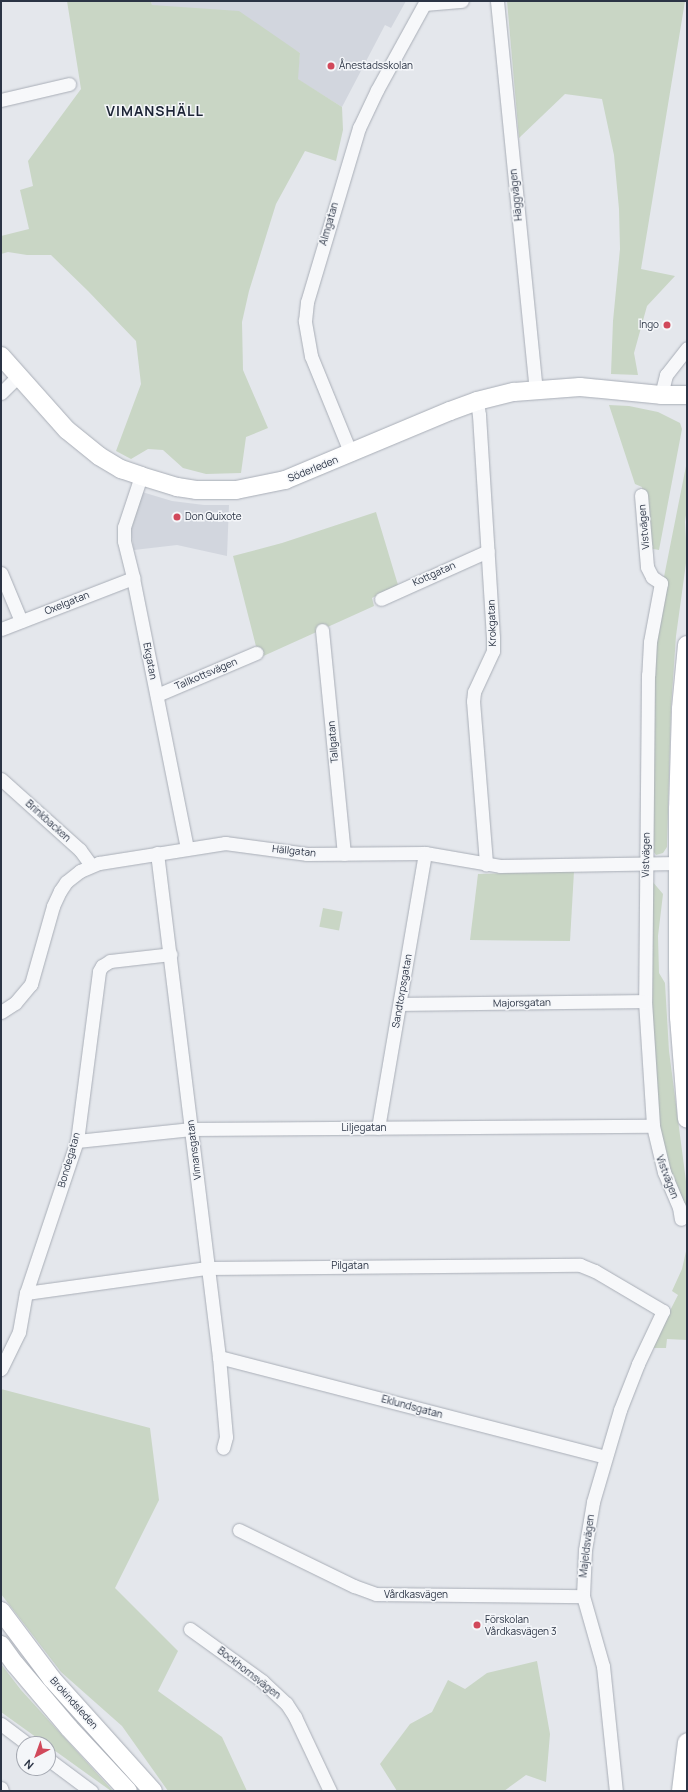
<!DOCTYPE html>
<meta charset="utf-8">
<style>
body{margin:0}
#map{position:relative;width:688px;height:1792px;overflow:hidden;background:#e4e7ec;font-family:Manrope,sans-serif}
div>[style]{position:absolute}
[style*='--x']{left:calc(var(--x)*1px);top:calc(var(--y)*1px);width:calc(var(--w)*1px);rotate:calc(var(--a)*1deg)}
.built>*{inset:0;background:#d2d6de}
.green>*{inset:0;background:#c9d6c5;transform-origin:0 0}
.roads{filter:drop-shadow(0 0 1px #a9aeb7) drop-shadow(0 0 1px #a9aeb7)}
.minor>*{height:13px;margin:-6.5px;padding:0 6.5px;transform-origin:6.5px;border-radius:6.5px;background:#f7f8fa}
.secondary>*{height:18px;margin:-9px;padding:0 9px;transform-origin:9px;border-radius:9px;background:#fff}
.dots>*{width:11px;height:11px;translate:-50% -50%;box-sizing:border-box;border:2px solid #f4f6f9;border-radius:50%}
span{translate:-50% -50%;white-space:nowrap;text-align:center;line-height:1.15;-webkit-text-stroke:3px #f4f6f9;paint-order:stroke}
.poi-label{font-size:10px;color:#2b3445}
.left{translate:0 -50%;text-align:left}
.right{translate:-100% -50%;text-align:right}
.street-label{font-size:10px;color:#2b3445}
.district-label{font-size:14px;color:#1d2536;font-weight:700;letter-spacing:1px}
.frame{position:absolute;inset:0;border:2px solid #2b3445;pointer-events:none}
.north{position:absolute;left:16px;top:1736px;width:40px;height:40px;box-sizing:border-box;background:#f4f6f9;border:1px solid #a4a8b1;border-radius:50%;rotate:221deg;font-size:11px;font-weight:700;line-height:16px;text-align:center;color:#2b3445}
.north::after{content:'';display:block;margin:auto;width:14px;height:18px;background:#d1495b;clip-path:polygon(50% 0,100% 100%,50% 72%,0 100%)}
</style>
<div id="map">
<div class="built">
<div style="clip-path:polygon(151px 1px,406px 1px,391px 28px,385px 25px,342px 107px,297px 79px,300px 53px,280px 41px,152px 5px)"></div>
<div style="clip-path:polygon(142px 492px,172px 501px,204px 505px,229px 505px,227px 556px,177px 545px,134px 550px,131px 531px)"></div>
</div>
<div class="green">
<div style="clip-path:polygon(67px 1px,151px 1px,152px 5px,239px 11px,300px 53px,298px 79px,342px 107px,343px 130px,336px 161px,305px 151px,276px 204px,249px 291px,242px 322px,243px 370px,268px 428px,246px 437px,241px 473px,206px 474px,183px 468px,163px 450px,148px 449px,131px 459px,116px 451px,141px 384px,136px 341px,88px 291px,51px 255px,27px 255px,8px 252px,1px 254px,1px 236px,29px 229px,20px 190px,33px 186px,28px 161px,81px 89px)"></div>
<div style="clip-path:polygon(507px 1px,685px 1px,641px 269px,675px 276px,647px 306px,634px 353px,638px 375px,611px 374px,613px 321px,620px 249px,619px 209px,614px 155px,602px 99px,565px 94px,519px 138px)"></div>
<div style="clip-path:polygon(609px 405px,629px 406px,658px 412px,680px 423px,682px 429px,659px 550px,648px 548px,647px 514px,642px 487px,635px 484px)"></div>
<div style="clip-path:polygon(687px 461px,687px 508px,685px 522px,687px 556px,676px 636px,671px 708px,667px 847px,663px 853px,656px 855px,651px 848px,653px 648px,660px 597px)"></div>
<div style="clip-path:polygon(376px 512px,398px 585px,372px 598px,374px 606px,259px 658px,233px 556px,282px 543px)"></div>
<div style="clip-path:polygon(574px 871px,570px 941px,470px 940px,478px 874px)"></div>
<div style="clip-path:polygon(652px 881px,663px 894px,658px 936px,659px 973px,665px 983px,669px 1051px,687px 1189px,687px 1241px,686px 1214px,660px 1143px,650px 996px)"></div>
<div style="left:323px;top:908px;width:20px;height:19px;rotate:11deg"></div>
<div style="clip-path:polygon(687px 1247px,687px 1340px,667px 1339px,666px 1348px,651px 1348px,678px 1295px,672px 1291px,682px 1269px)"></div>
<div style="clip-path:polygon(1px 1389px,150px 1428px,159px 1500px,115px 1588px,178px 1651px,158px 1691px,222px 1737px,247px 1791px,168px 1791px,122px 1726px,61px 1672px,1px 1594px)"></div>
<div style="clip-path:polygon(537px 1661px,550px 1734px,546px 1782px,526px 1775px,504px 1791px,397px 1791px,380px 1764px,410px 1724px,432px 1712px,448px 1680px,465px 1689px,487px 1673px)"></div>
<div style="clip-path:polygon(1px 1664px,21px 1690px,113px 1791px,111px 1791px,1px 1712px)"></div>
</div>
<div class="roads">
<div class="minor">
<div style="--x:497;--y:1;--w:390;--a:84.3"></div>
<div style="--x:425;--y:4;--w:37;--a:-5"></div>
<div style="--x:1;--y:100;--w:70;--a:-13.2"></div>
<div style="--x:1;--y:393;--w:24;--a:-45"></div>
<div style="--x:661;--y:395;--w:21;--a:-76"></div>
<div style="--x:666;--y:375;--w:34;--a:-52"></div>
<div style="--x:477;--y:401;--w:14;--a:82"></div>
<div style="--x:479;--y:415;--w:222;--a:86.4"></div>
<div style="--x:493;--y:637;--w:14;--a:90"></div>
<div style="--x:493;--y:651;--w:45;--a:114.9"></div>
<div style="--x:474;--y:692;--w:9;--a:96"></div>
<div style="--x:473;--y:701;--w:164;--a:85.4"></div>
<div style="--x:351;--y:454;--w:106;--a:-112.2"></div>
<div style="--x:311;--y:356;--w:36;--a:-100"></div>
<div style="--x:305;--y:321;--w:19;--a:-84"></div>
<div style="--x:307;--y:302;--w:182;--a:-73.4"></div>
<div style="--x:359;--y:128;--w:42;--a:-64.7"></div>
<div style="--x:377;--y:90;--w:102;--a:-61.2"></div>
<div style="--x:141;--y:476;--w:54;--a:108.4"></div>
<div style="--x:124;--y:527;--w:14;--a:90"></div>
<div style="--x:124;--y:541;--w:38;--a:76"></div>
<div style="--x:133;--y:578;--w:275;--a:78.7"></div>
<div style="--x:641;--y:495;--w:72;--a:85.2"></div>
<div style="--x:647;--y:567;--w:11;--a:63"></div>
<div style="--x:652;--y:577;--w:11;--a:34"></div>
<div style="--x:661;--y:583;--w:60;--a:100.6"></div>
<div style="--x:650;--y:642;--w:33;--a:93"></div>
<div style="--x:648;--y:675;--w:326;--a:90.5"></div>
<div style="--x:645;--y:1001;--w:125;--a:86.3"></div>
<div style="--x:653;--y:1126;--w:47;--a:76.6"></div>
<div style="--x:664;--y:1172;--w:38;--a:67"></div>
<div style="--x:679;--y:1207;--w:12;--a:81"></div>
<div style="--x:1;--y:573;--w:52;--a:67.4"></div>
<div style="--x:381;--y:599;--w:117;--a:-24.2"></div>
<div style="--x:1;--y:629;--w:142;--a:-21.1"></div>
<div style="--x:322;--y:630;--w:225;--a:84.4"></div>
<div style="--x:157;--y:695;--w:108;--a:-23"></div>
<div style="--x:1;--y:779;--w:106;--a:41.9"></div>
<div style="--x:80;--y:850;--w:19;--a:54"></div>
<div style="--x:157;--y:853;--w:508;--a:82.99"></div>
<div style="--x:219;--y:1357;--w:80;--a:85"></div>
<div style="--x:226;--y:1437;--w:11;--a:105"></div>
<div style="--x:400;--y:1004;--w:245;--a:-0.7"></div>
<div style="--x:1;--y:1012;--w:17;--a:-33"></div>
<div style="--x:15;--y:1003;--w:25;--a:-50"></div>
<div style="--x:31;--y:984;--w:81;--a:-74.2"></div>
<div style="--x:53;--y:906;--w:17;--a:-65"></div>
<div style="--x:60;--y:891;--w:11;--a:-56"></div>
<div style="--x:66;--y:882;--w:18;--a:-38"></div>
<div style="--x:80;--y:871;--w:21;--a:-23"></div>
<div style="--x:99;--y:863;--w:128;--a:-9"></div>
<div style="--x:225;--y:843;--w:83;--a:7.6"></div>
<div style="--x:307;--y:854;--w:118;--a:-0.5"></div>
<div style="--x:425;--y:853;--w:76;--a:9.8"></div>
<div style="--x:500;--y:866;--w:179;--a:-1"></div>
<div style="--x:378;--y:1128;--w:279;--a:-80.3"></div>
<div style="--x:77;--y:1141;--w:115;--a:-6"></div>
<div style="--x:191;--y:1129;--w:462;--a:-0.4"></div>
<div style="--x:26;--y:1293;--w:183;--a:-7.9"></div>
<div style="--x:207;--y:1268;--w:373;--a:-0.5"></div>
<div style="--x:580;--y:1265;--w:16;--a:22"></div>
<div style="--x:595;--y:1271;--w:79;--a:30.5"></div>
<div style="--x:663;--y:1311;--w:59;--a:115.3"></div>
<div style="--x:638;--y:1364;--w:49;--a:111.4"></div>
<div style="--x:620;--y:1410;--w:96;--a:106.4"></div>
<div style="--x:593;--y:1502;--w:49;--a:99.5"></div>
<div style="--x:585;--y:1550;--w:46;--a:92.5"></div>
<div style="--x:583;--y:1596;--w:73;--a:74.1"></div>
<div style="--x:603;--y:1666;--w:126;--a:84.1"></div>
<div style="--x:219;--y:1357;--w:399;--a:14.5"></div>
<div style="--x:1;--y:1369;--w:41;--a:-64.1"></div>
<div style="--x:19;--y:1332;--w:40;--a:-80"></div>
<div style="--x:26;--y:1293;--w:160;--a:-71.5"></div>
<div style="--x:77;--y:1141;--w:171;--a:-82.6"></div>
<div style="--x:99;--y:971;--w:6;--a:-59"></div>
<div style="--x:102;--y:966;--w:9;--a:-32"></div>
<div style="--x:110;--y:961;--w:61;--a:-6.5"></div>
<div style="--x:239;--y:1530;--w:128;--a:26"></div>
<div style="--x:354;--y:1586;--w:23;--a:20"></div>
<div style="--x:376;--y:1594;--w:207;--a:0.6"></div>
<div style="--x:190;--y:1629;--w:89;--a:35.8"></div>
<div style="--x:262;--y:1681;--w:33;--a:43"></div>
<div style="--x:286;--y:1703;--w:17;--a:57"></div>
<div style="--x:295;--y:1717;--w:82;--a:64.7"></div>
<div style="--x:1;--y:1724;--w:34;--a:37"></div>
<div style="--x:48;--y:1759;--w:54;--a:36.7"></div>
<div style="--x:1;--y:1788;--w:3;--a:72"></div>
</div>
<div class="secondary">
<div style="--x:1;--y:356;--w:99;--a:48.3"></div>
<div style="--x:67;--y:430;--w:41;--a:39.1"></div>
<div style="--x:99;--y:456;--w:26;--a:31"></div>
<div style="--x:121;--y:469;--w:21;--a:19"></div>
<div style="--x:141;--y:476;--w:38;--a:17"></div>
<div style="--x:177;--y:487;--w:19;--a:9"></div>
<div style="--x:196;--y:490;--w:40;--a:0"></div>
<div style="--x:236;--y:490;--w:50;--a:-11.5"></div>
<div style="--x:285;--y:480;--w:179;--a:-22.7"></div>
<div style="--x:450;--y:411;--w:29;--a:-20"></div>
<div style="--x:477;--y:401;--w:38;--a:-14"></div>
<div style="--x:514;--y:392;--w:66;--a:-4.3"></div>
<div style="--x:580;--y:387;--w:81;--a:5.6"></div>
<div style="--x:661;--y:395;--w:26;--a:0"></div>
<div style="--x:687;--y:645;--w:64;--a:95.4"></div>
<div style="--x:681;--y:709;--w:100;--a:91.7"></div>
<div style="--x:678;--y:809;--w:158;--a:90"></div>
<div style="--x:678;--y:967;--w:50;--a:88.9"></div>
<div style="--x:679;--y:1017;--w:102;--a:85.5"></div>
<div style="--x:1;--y:1611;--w:85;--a:53.1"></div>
<div style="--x:52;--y:1679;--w:151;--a:48"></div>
<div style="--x:1;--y:1645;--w:24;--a:54"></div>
<div style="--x:15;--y:1664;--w:84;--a:49.8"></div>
<div style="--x:69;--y:1728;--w:86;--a:46.9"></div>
<div style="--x:681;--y:1791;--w:49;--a:-83"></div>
</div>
</div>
<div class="dots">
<div style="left:331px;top:66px;background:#d1495b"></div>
<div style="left:667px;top:325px;background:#d1495b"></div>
<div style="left:177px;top:517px;background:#d1495b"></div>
<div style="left:477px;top:1625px;background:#d1495b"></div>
</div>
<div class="poi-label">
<span class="left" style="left:339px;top:66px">Ånestadsskolan</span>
<span class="right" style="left:659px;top:325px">Ingo</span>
<span class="left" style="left:185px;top:517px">Don Quixote</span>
<span class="left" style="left:485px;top:1625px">Förskolan<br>Vårdkasvägen 3</span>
</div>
<div class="street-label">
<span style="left:516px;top:195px;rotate:-96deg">Häggvägen</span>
<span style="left:329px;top:224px;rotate:-74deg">Almgatan</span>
<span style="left:313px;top:469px;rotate:-22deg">Söderleden</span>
<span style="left:644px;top:527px;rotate:-95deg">Vistvägen</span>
<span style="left:434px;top:574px;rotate:-24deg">Kottgatan</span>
<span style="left:67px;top:603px;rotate:-22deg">Oxelgatan</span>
<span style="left:492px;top:623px;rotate:-92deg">Krokgatan</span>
<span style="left:150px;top:661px;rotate:79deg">Ekgatan</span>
<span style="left:206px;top:674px;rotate:-23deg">Tallkottsvägen</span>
<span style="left:333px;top:742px;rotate:-95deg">Tallgatan</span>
<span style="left:48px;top:821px;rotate:42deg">Brinkbacken</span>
<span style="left:294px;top:851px;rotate:6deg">Hällgatan</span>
<span style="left:646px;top:855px;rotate:-89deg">Vistvägen</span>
<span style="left:402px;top:991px;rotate:-80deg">Sandtorpsgatan</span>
<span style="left:522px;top:1003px;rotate:-1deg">Majorsgatan</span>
<span style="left:364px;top:1128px">Liljegatan</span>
<span style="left:194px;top:1150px;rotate:-97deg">Vimansgatan</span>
<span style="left:69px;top:1160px;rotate:-74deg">Bondegatan</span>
<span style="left:667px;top:1177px;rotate:69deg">Vistvägen</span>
<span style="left:350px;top:1266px">Pilgatan</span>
<span style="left:412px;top:1407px;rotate:15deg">Eklundsgatan</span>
<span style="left:587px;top:1546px;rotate:-83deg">Majeldsvägen</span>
<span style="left:416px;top:1595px">Vårdkasvägen</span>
<span style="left:249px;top:1673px;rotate:38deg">Bockhornsvägen</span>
<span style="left:74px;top:1703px;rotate:48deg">Brokindsleden</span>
</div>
<div class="district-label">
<span style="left:155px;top:111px">VIMANSHÄLL</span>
</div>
<div class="frame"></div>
<div class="north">N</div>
</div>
